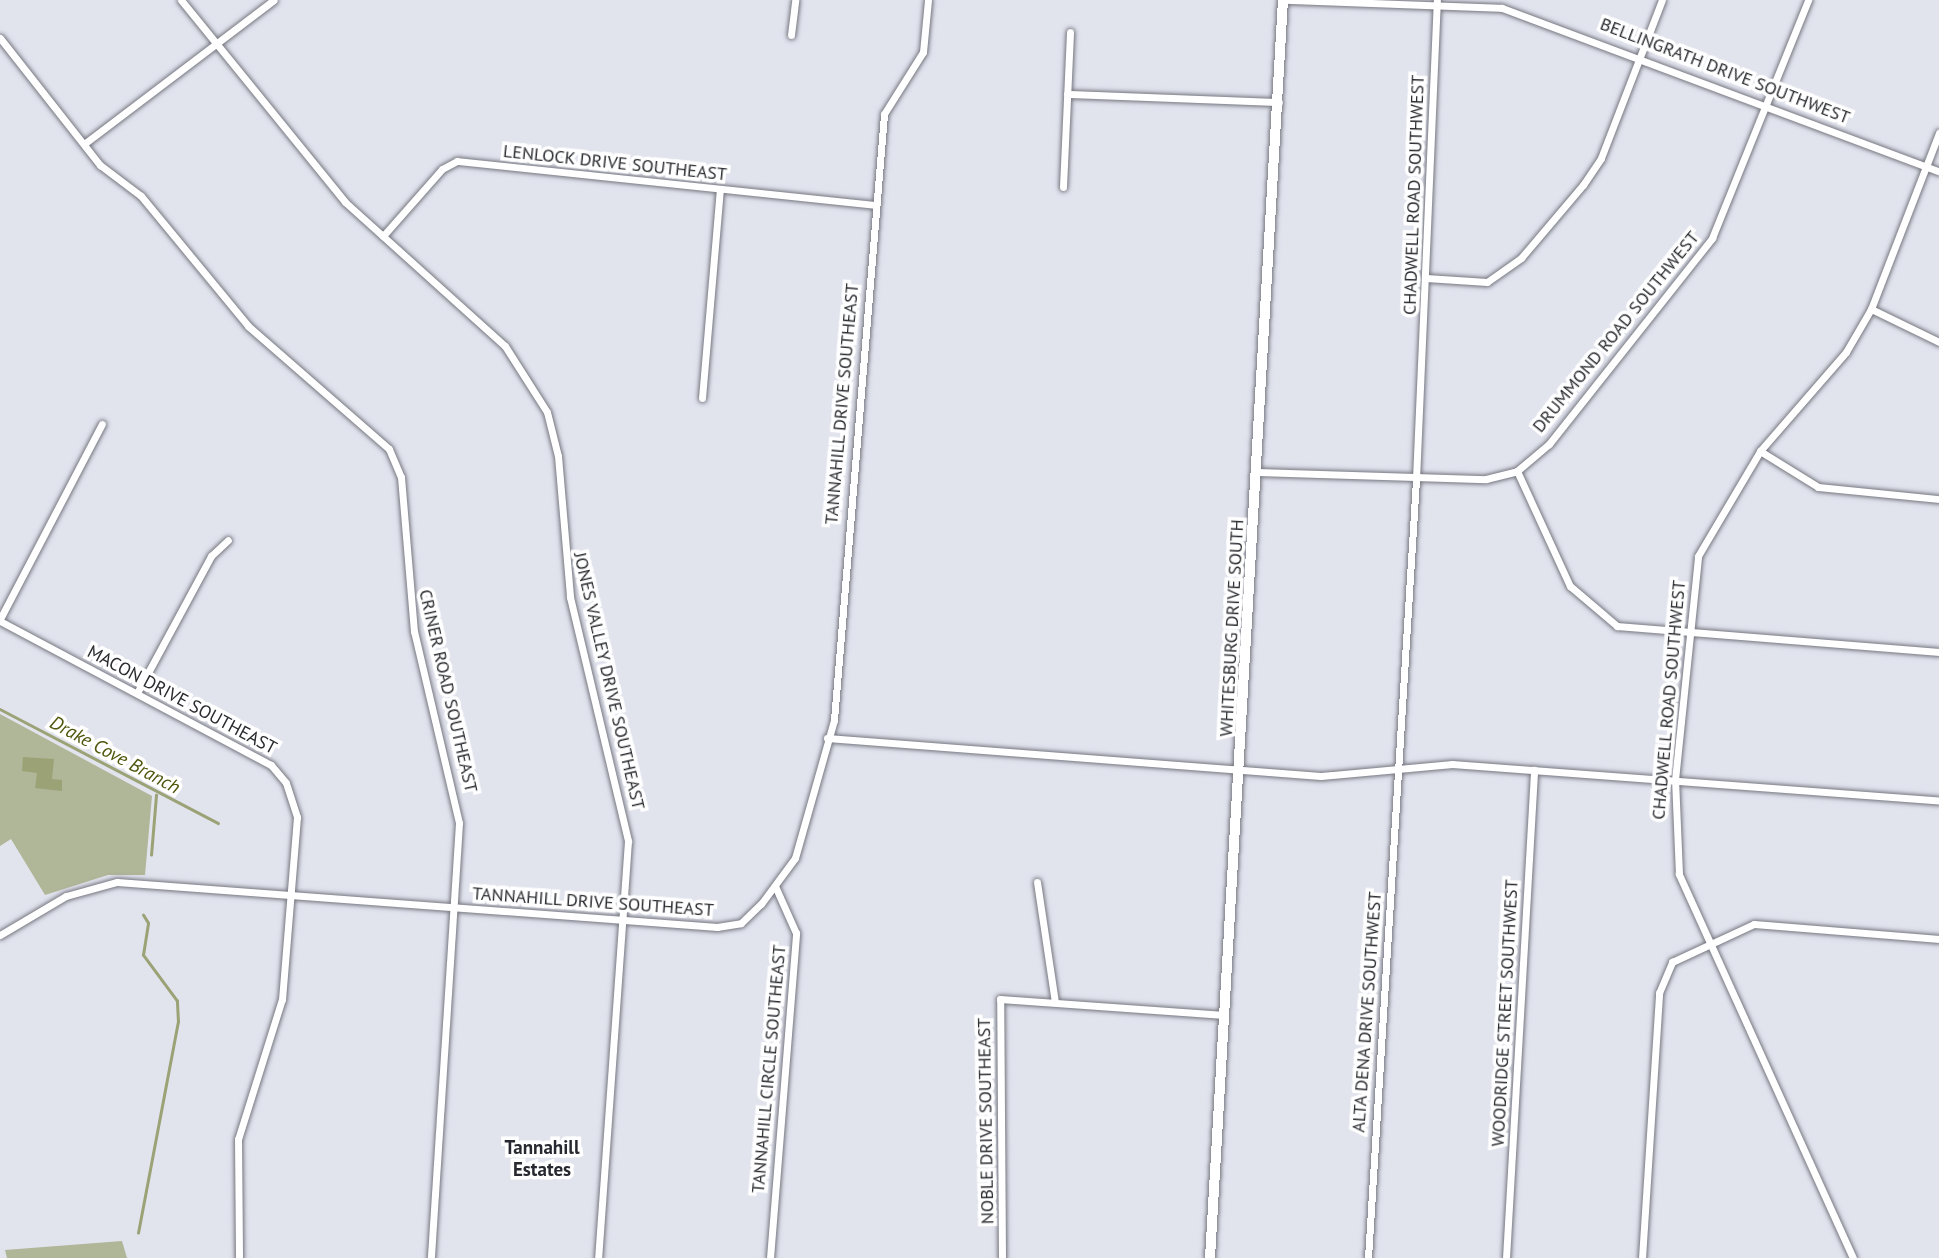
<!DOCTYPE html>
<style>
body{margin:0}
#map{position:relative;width:1939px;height:1258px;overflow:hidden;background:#e1e3ed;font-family:"PT Sans",sans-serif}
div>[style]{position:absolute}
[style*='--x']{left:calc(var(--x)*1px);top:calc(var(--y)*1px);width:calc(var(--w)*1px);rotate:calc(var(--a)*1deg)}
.green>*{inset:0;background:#b0b698}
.water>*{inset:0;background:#9ba276}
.stream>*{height:2.5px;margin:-1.25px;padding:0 1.25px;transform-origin:1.25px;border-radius:1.25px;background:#9ba276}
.roads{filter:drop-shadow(0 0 2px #767881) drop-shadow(0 0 2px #767881)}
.minor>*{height:7px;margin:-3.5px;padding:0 3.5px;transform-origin:3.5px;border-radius:3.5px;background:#fff}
.secondary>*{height:10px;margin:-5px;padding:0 5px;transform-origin:5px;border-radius:5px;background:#fff}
span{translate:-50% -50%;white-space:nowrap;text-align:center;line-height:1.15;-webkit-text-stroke:7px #fff;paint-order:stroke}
.street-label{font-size:18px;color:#2a2b2f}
.water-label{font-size:19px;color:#4f560b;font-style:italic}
.neighbourhood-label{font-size:19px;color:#282930;font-weight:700}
</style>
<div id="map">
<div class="green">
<div style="clip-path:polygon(0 714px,152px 796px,145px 875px,108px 875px,45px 895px,11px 839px,0 846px)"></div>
<div style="clip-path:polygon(122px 1241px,127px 1258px,7px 1258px,5px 1250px)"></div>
</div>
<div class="water">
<div style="clip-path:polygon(23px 757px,54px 759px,52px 779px,62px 780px,62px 791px,35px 788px,37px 773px,22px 771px)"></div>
</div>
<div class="stream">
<div style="--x:0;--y:709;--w:246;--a:27.6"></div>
<div style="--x:151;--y:855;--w:60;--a:-85.2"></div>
<div style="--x:138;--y:1233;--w:215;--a:-79.3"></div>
<div style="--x:178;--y:1022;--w:21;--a:-93"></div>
<div style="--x:177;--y:1001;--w:57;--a:-126.5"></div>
<div style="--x:143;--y:955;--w:32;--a:-81"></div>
<div style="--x:148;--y:923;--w:9;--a:-122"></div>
</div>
<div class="roads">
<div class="minor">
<div style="--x:181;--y:0;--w:260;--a:50.9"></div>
<div style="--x:345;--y:202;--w:215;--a:42"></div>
<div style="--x:505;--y:346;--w:78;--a:57.5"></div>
<div style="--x:547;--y:412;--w:45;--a:76"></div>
<div style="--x:558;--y:456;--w:142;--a:85.1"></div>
<div style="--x:570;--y:597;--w:251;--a:76.6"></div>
<div style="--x:628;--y:841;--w:418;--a:94.1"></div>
<div style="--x:1288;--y:0;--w:214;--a:2.1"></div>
<div style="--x:1502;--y:8;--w:466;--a:20.5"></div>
<div style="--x:791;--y:35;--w:35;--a:-83"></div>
<div style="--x:0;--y:38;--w:162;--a:51.8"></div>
<div style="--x:100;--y:165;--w:51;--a:37.1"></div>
<div style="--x:141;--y:196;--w:168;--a:50.5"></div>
<div style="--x:248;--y:326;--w:187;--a:41.1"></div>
<div style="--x:389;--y:449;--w:30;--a:67"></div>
<div style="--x:401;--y:477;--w:155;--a:85.2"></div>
<div style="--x:414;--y:631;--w:197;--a:76.8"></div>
<div style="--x:459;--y:823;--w:436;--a:93.7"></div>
<div style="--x:1067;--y:94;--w:212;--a:2.2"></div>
<div style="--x:84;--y:144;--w:238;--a:-37.2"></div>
<div style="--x:1063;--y:187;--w:155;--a:-87.4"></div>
<div style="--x:383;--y:236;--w:89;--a:-48.6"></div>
<div style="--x:442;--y:169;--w:17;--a:-28"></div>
<div style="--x:457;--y:161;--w:421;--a:6"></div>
<div style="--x:1426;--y:278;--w:61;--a:3.8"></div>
<div style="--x:1487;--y:282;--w:42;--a:-35.2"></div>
<div style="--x:1521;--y:258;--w:96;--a:-49.7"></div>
<div style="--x:1583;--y:185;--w:32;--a:-56"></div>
<div style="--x:1601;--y:158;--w:169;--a:-68.9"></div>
<div style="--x:1871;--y:309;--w:76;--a:25.9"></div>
<div style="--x:702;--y:398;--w:209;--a:-85.1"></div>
<div style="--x:1760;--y:451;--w:68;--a:31.8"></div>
<div style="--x:1818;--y:487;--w:122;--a:5.7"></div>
<div style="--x:1517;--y:471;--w:127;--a:65.3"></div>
<div style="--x:1570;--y:586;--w:62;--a:40.4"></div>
<div style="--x:1617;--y:626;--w:323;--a:4.6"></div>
<div style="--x:1257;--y:472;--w:229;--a:1.8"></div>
<div style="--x:1486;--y:479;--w:32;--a:-14"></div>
<div style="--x:1517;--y:471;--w:42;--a:-40.2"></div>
<div style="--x:1549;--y:444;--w:263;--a:-51.6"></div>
<div style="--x:1712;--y:238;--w:257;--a:-68"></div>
<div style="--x:0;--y:619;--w:220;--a:-62.4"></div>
<div style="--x:0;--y:621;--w:307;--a:28"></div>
<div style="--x:271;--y:765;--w:23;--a:50"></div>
<div style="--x:286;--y:783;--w:36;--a:72"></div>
<div style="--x:297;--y:817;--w:183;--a:94.7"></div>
<div style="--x:282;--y:999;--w:147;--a:107.4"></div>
<div style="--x:238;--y:1139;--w:119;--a:89.5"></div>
<div style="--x:137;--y:693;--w:156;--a:-61.6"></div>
<div style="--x:211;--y:556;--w:23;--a:-43"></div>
<div style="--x:827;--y:738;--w:495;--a:4.4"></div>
<div style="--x:1321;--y:776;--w:132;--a:-5.2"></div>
<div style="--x:1452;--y:764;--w:488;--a:4.3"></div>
<div style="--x:1037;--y:882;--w:121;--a:81.5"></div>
<div style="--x:0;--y:935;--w:77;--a:-30.6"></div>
<div style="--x:66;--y:896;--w:53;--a:-15.4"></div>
<div style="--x:117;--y:882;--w:602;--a:4.29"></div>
<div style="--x:717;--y:927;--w:24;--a:-9"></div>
<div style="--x:741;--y:923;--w:28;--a:-44"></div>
<div style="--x:761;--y:904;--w:57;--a:-53.5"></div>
<div style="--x:795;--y:858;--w:143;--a:-74.2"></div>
<div style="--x:834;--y:720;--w:608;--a:-85.28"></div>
<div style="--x:884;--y:114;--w:73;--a:-57.8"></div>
<div style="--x:923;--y:52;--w:52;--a:-84.5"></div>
<div style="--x:770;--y:1258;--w:326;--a:-85.4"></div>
<div style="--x:796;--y:933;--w:51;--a:-114.1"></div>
<div style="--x:1002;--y:1258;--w:259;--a:-90.4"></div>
<div style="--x:1000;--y:999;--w:225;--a:4.1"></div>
<div style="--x:1368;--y:1258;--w:780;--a:-86.47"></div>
<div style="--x:1416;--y:479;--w:479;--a:-87.5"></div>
<div style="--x:1506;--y:1258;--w:489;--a:-86.7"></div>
<div style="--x:1642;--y:1258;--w:266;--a:-86.3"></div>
<div style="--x:1659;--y:993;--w:34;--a:-67"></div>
<div style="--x:1672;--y:962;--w:90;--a:-24.9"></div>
<div style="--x:1754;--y:924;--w:186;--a:4.6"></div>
<div style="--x:1853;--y:1258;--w:422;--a:-114.4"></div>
<div style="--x:1679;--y:874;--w:94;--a:-92.4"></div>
<div style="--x:1675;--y:780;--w:225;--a:-84.1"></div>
<div style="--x:1698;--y:556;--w:122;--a:-59.4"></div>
<div style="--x:1760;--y:451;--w:131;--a:-49"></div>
<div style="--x:1846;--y:352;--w:50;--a:-59.8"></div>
<div style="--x:1871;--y:309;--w:189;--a:-68.9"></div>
</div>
<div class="secondary">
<div style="--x:1210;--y:1258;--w:1260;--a:-86.68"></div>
</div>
</div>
<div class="street-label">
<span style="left:1725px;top:71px;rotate:21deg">BELLINGRATH DRIVE SOUTHWEST</span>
<span style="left:615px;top:163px;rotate:6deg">LENLOCK DRIVE SOUTHEAST</span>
<span style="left:1414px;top:195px;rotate:-88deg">CHADWELL ROAD SOUTHWEST</span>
<span style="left:1616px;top:332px;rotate:-51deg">DRUMMOND ROAD SOUTHWEST</span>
<span style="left:842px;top:404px;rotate:-85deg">TANNAHILL DRIVE SOUTHEAST</span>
<span style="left:1232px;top:628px;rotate:-87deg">WHITESBURG DRIVE SOUTH</span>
<span style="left:609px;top:681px;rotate:77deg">JONES VALLEY DRIVE SOUTHEAST</span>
<span style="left:448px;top:691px;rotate:77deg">CRINER ROAD SOUTHEAST</span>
<span style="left:182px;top:700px;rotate:28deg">MACON DRIVE SOUTHEAST</span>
<span style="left:1669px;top:700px;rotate:-85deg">CHADWELL ROAD SOUTHWEST</span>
<span style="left:593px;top:902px;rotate:4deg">TANNAHILL DRIVE SOUTHEAST</span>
<span style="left:1367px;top:1012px;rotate:-86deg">ALTA DENA DRIVE SOUTHWEST</span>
<span style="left:1505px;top:1013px;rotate:-87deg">WOODRIDGE STREET SOUTHWEST</span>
<span style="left:769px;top:1069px;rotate:-85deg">TANNAHILL CIRCLE SOUTHEAST</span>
<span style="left:986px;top:1121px;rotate:-91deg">NOBLE DRIVE SOUTHEAST</span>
</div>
<div class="water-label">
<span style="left:115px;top:755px;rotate:28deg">Drake Cove Branch</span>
</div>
<div class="neighbourhood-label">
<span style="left:542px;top:1159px">Tannahill<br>Estates</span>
</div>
</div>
